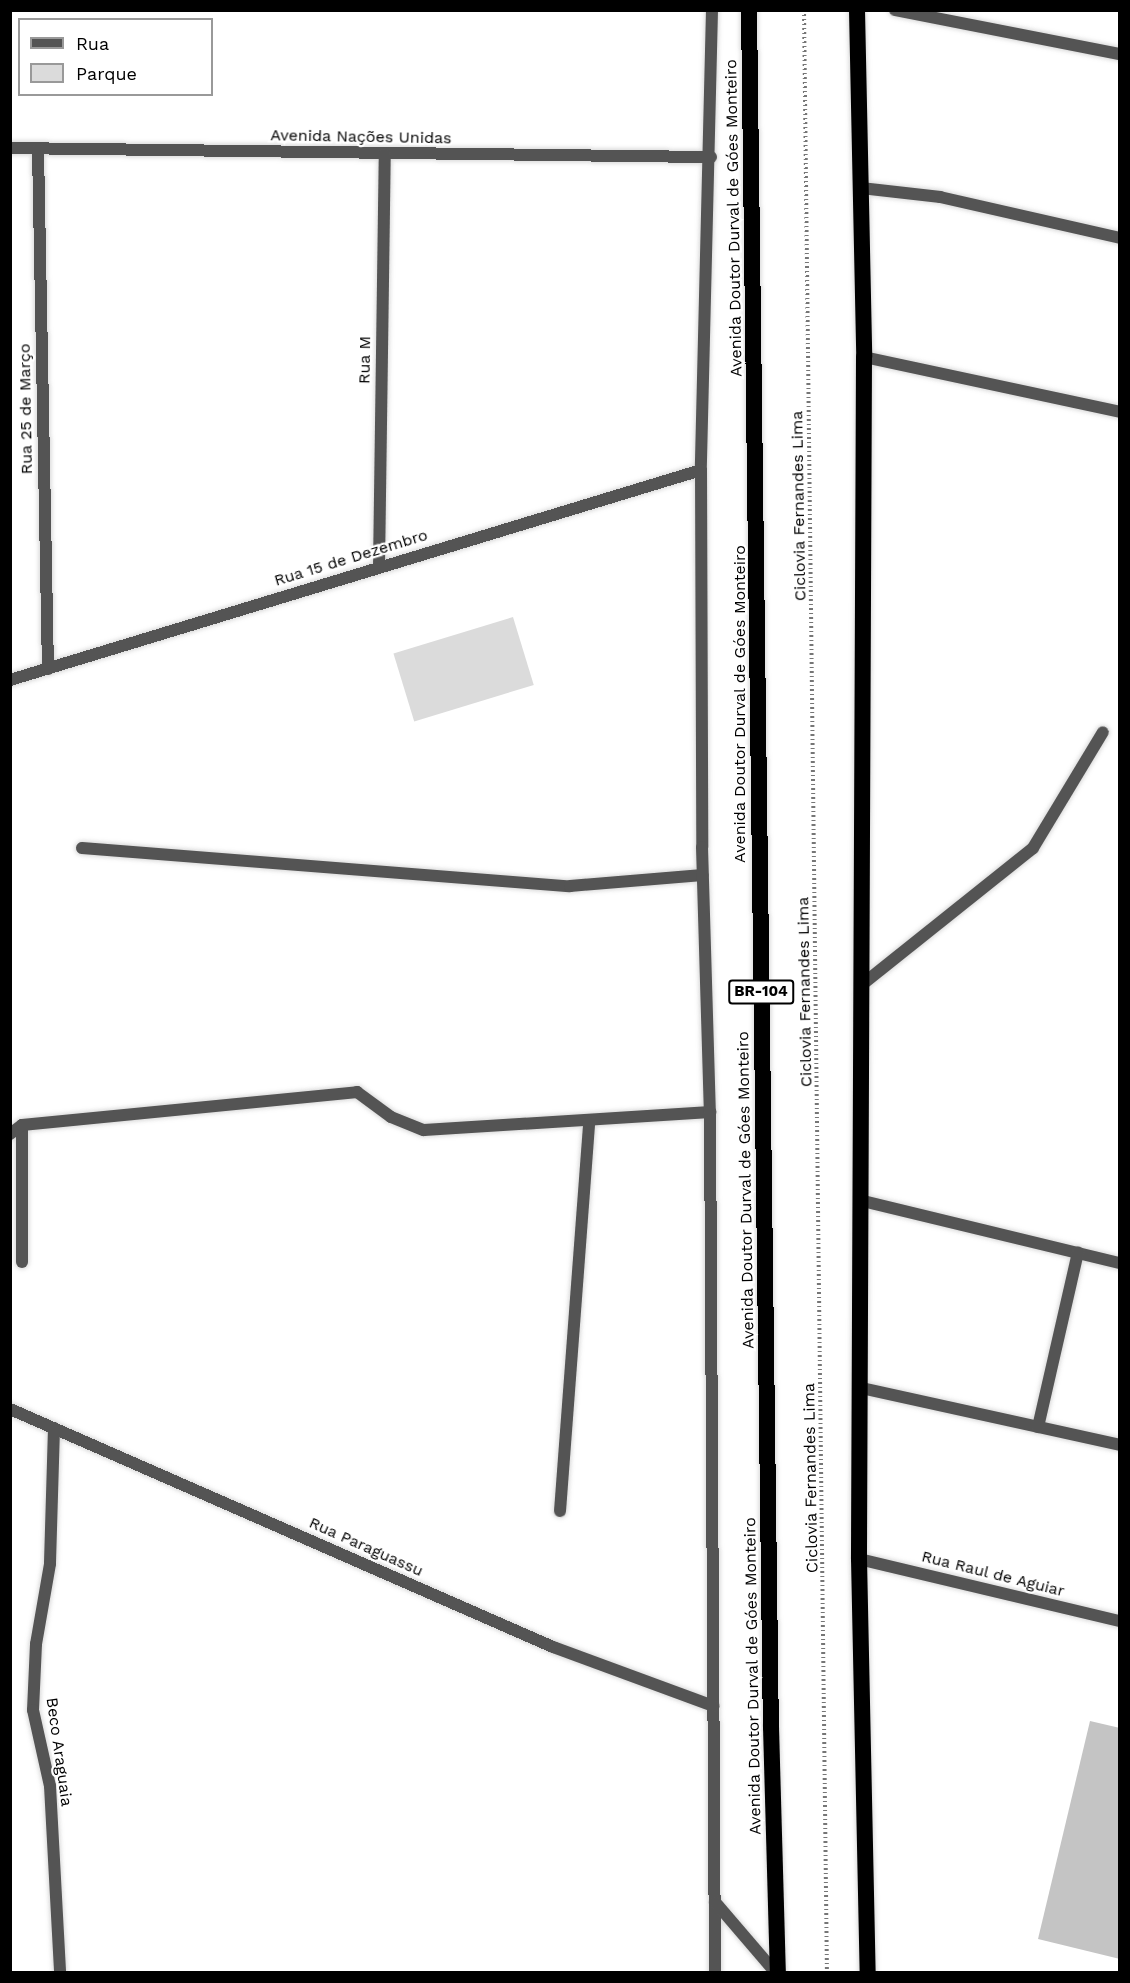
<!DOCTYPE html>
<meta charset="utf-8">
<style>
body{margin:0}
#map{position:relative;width:1130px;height:1983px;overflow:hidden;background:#fff;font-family:"Work Sans",sans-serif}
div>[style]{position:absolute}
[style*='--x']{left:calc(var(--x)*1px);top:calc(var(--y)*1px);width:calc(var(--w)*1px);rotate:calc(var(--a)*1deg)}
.green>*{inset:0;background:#dbdbdb;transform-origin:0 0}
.building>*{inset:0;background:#c4c4c4}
.path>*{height:4px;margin-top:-2px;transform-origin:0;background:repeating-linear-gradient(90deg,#767676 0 1.5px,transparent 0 4.5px)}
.roads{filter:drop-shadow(0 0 2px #dbdbdb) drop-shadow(0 0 2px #dbdbdb)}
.service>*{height:12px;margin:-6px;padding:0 6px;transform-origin:6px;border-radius:6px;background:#545454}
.minor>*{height:12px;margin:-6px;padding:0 6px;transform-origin:6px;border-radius:6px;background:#545454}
.tertiary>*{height:12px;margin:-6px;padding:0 6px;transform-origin:6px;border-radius:6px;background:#545454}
.trunk>*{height:16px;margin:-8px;padding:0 8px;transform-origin:8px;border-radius:8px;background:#000}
span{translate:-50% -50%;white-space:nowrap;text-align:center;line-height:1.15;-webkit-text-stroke:4.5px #fff;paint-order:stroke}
.shield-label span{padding:2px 4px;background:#fff;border:2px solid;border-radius:4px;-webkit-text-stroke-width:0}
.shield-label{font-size:15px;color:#000;font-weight:700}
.street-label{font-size:16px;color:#000}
.frame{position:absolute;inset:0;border:12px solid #000;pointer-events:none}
.legend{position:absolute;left:18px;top:18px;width:195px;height:78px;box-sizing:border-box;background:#fff;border:2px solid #999;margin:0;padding:8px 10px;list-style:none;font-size:18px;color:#000}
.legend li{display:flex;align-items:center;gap:12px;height:30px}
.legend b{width:30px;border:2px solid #999}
</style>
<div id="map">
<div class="green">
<div style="left:513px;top:617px;width:71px;height:125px;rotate:73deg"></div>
</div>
<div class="building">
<div style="clip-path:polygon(1090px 1721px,1120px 1728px,1120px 1959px,1038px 1939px)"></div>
</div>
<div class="path">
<div style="--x:804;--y:10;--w:1962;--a:89.33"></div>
</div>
<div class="roads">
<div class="service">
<div style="--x:895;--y:10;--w:229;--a:11.1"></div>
<div style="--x:861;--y:188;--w:80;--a:6.5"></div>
<div style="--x:940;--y:197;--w:185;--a:12.8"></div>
<div style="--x:864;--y:357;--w:262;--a:12.1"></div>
<div style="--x:82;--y:848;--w:489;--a:4.5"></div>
<div style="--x:570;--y:886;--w:133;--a:-4.7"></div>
<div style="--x:864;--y:983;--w:216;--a:-38.6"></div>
<div style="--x:1033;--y:848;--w:135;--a:-58.9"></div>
<div style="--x:22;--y:1125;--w:137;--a:90"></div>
<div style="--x:10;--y:1134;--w:15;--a:-37"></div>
<div style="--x:22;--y:1125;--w:337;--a:-5.6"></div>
<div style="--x:357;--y:1092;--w:42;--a:36.3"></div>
<div style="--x:391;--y:1117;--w:35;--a:22"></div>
<div style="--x:424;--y:1130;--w:287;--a:-3.6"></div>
<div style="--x:863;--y:1201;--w:264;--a:13.6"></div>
<div style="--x:861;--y:1388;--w:265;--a:12.4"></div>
<div style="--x:1038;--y:1427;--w:179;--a:-77.1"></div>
<div style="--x:54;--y:1428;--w:136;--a:91.7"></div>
<div style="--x:50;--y:1564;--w:81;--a:99.9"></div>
<div style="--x:36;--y:1644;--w:66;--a:92.6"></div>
<div style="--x:33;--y:1710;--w:78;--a:77.4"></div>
<div style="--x:50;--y:1786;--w:186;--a:86.9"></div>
<div style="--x:560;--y:1511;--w:391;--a:-85.7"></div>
</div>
<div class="minor">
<div style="--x:712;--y:10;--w:460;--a:91.4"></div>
<div style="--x:701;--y:470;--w:377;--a:89.8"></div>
<div style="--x:702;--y:847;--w:265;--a:88.3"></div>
<div style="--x:710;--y:1112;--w:860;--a:89.67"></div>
<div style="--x:10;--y:148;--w:701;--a:0.74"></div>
<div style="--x:38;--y:149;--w:520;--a:88.9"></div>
<div style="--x:379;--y:567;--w:413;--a:-89.2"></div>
<div style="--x:10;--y:680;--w:722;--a:-16.9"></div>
<div style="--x:10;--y:1409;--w:593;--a:23.67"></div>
<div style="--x:553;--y:1647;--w:171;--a:20.2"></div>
<div style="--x:715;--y:1902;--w:92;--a:49.4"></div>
</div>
<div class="tertiary">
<div style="--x:859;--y:1559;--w:268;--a:13.4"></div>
</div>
<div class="trunk">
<div style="--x:749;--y:10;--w:1717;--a:89.27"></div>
<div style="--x:771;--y:1727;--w:245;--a:88.4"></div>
<div style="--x:857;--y:10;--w:347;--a:88.8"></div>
<div style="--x:864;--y:357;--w:1202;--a:90.24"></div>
<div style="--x:859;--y:1559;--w:413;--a:88.8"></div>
</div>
</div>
<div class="shield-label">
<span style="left:761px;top:992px">BR-104</span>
</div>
<div class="street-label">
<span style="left:361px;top:137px;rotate:1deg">Avenida Nações Unidas</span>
<span style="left:734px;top:218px;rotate:-91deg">Avenida Doutor Durval de Góes Monteiro</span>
<span style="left:365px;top:360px;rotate:-89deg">Rua M</span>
<span style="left:26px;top:409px;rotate:-91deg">Rua 25 de Março</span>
<span style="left:799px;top:506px;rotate:-91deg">Ciclovia Fernandes Lima</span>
<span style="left:351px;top:558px;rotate:-17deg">Rua 15 de Dezembro</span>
<span style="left:740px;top:704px;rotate:-90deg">Avenida Doutor Durval de Góes Monteiro</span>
<span style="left:805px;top:992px;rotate:-91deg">Ciclovia Fernandes Lima</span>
<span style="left:746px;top:1190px;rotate:-91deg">Avenida Doutor Durval de Góes Monteiro</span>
<span style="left:811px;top:1478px;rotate:-91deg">Ciclovia Fernandes Lima</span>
<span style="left:366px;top:1547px;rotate:24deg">Rua Paraguassu</span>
<span style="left:993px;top:1574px;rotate:14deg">Rua Raul de Aguiar</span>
<span style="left:753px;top:1676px;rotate:-91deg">Avenida Doutor Durval de Góes Monteiro</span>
<span style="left:59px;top:1752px;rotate:82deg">Beco Araguaia</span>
</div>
<div class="frame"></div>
<ul class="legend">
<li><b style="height:8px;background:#545454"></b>Rua</li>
<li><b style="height:16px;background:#dbdbdb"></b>Parque</li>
</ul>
</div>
